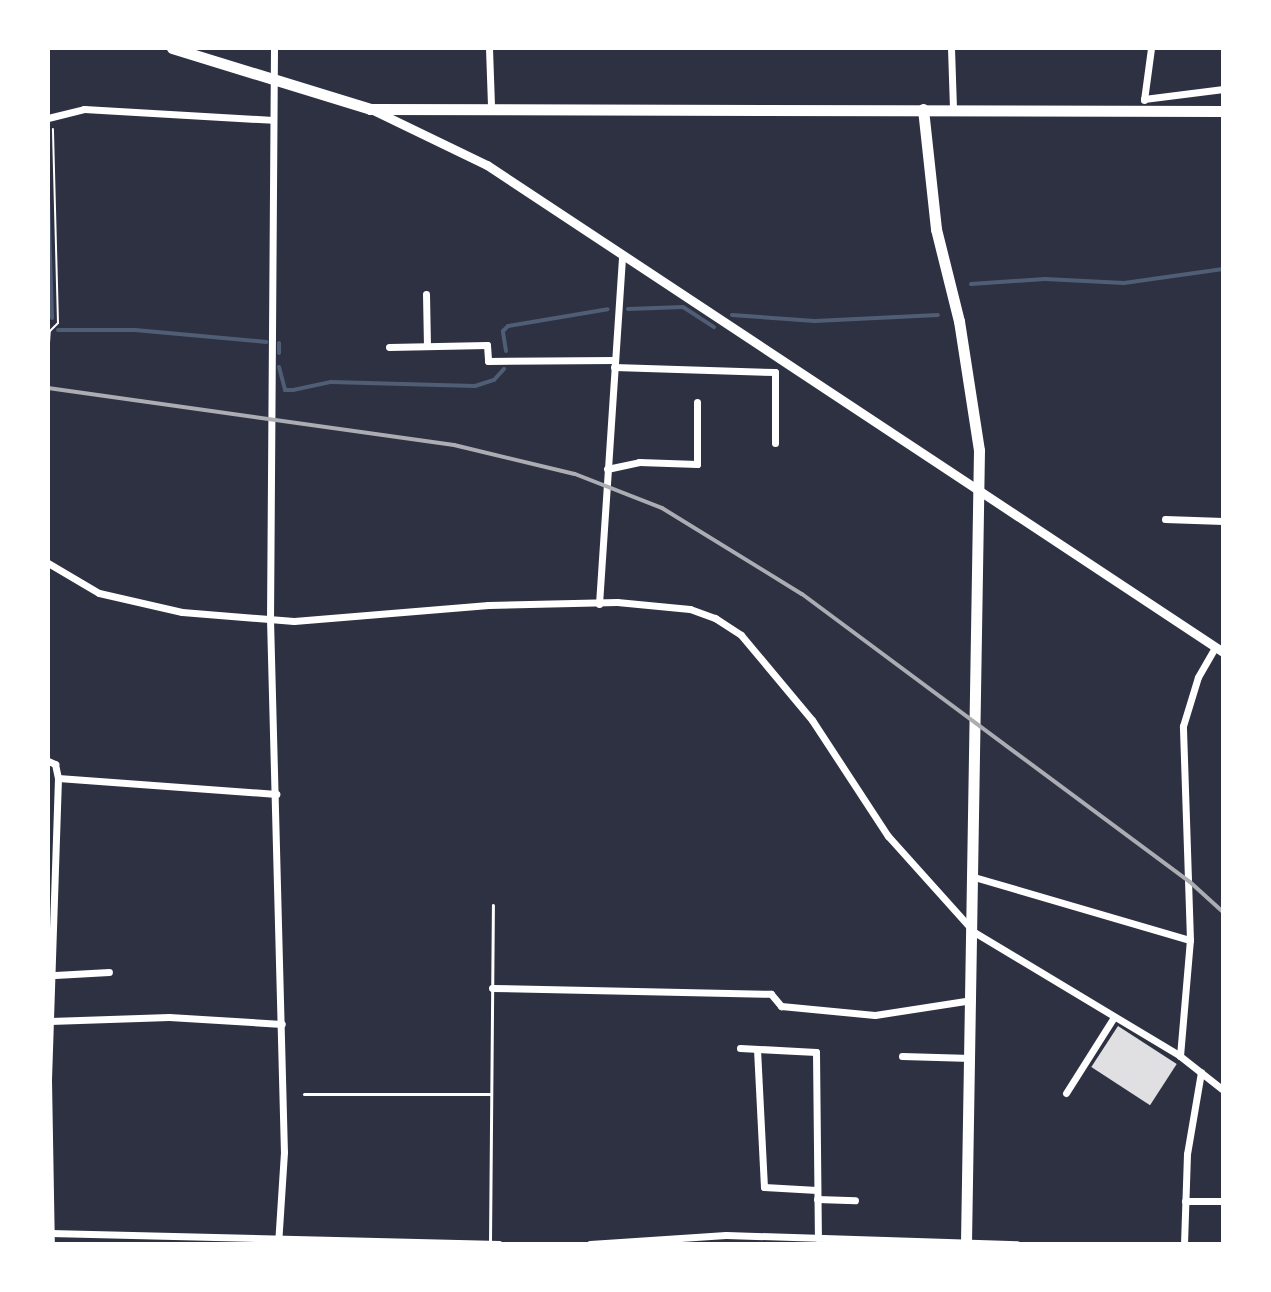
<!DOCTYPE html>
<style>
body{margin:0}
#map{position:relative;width:1271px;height:1292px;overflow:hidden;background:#2d3142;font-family:"DejaVu Sans",sans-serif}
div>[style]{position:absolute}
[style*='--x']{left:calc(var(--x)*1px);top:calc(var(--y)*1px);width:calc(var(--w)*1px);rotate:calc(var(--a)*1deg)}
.stream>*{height:4px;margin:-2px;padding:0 2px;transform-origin:2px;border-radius:2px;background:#4f5d75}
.building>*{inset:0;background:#e0e0e3;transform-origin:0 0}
.path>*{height:2px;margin:-1px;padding:0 1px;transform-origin:1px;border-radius:1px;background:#fff}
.service>*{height:3px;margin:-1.5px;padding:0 1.5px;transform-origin:1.5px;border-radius:1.5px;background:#fff}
.minor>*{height:7px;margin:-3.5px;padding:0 3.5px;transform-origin:3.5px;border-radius:3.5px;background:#fff}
.tertiary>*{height:9px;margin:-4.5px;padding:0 4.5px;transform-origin:4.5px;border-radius:4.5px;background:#fff}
.primary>*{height:11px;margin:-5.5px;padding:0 5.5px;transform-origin:5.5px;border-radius:5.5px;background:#fff}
.rail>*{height:4px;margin:-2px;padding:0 2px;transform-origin:2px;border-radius:2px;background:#abadb3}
span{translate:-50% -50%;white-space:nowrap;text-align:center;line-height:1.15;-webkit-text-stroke:8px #fff;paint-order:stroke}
.frame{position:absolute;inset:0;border:50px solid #fff;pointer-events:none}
</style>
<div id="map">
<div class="stream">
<div style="--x:48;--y:196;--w:122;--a:88.1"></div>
<div style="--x:971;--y:284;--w:74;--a:-3.9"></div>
<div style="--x:1045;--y:279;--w:79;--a:2.9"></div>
<div style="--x:1124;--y:283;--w:100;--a:-8"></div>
<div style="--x:628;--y:309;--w:55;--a:-2.1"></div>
<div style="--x:683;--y:307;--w:37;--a:33"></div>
<div style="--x:732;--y:315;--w:83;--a:4.1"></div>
<div style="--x:815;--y:321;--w:123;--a:-2.8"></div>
<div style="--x:58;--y:330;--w:77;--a:0"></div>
<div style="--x:135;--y:330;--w:132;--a:5.2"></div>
<div style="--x:506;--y:351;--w:20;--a:-99"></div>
<div style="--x:503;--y:331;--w:7;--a:-45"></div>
<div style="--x:508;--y:326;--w:101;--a:-9.6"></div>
<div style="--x:279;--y:353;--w:10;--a:-90"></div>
<div style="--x:279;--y:367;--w:24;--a:75"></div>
<div style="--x:285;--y:390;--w:8;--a:0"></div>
<div style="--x:293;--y:390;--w:39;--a:-12"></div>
<div style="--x:331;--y:382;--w:144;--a:1.6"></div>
<div style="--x:475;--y:386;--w:20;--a:-18"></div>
<div style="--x:494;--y:380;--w:15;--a:-48"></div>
</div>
<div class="building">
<div style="left:1118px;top:1026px;width:70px;height:49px;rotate:33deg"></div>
</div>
<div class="path">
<div style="--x:48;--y:357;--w:26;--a:-86"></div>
<div style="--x:50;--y:331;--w:11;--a:-45"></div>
<div style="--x:58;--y:323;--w:194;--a:-91.5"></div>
</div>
<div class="service">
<div style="--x:304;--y:1094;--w:187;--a:0"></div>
<div style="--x:490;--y:1241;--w:336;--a:-89.5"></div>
</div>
<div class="minor">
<div style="--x:274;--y:48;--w:571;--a:90.4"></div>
<div style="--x:270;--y:619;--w:533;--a:88.5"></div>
<div style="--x:284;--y:1152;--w:92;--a:93.7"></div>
<div style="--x:489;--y:48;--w:58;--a:88"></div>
<div style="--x:951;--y:48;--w:61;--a:88.1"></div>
<div style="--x:1144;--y:99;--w:80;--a:-7.2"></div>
<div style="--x:1144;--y:100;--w:52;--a:-82.3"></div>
<div style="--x:48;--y:118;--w:37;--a:-14"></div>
<div style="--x:84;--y:109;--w:189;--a:3.3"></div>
<div style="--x:426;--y:294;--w:52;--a:88.9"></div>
<div style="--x:389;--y:347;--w:98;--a:-1.2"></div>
<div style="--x:487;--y:345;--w:16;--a:86"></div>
<div style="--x:488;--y:361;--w:127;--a:-0.5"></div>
<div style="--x:614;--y:367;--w:161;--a:1.8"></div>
<div style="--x:775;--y:372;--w:71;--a:90"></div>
<div style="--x:607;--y:469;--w:33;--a:-12"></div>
<div style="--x:639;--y:462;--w:58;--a:2"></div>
<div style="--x:697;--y:464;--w:62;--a:-90"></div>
<div style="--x:1165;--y:519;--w:58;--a:2"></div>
<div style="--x:48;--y:563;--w:59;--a:30.5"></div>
<div style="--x:99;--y:593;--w:85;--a:12.9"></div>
<div style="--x:182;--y:612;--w:112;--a:4.6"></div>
<div style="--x:294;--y:621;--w:195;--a:-4.7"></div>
<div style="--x:488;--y:605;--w:129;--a:-1.3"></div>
<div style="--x:617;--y:602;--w:73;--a:5.5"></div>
<div style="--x:690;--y:609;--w:27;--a:20"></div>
<div style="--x:715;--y:618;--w:31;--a:33"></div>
<div style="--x:741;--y:635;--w:111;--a:50.1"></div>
<div style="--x:812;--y:720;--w:139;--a:56.8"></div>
<div style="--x:888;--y:836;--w:129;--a:48.1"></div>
<div style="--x:974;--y:932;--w:240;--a:31"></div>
<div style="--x:1180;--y:1056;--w:55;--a:38.3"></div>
<div style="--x:599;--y:604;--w:350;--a:-86.2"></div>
<div style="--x:48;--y:761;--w:8;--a:23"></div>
<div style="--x:55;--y:764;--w:14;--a:78"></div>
<div style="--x:58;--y:778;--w:302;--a:91.9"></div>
<div style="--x:48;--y:1080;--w:164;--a:89"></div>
<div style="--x:58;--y:778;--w:219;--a:4.2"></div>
<div style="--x:974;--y:877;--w:225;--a:16.3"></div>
<div style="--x:55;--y:975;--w:54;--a:-3.2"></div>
<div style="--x:492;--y:988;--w:279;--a:1.2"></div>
<div style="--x:771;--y:994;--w:16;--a:50"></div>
<div style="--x:781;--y:1006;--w:94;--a:5.5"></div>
<div style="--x:875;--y:1015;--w:98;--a:-8.8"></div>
<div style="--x:50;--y:1021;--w:119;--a:-1.9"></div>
<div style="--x:169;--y:1017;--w:113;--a:3.5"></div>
<div style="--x:740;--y:1048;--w:76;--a:3"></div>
<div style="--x:816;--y:1052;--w:186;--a:89.4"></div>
<div style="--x:757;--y:1049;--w:138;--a:87.1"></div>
<div style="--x:764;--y:1187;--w:53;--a:3.2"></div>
<div style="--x:902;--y:1056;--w:69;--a:1.7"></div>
<div style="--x:1180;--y:1056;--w:116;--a:-85.1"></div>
<div style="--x:1190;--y:940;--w:214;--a:-91.9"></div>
<div style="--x:1183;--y:726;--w:51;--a:-73"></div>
<div style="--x:1198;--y:677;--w:34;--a:-60"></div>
<div style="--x:1066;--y:1093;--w:90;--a:-57.7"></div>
<div style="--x:817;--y:1199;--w:38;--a:2"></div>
<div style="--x:1185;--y:1201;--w:38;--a:0"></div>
<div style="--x:50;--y:1233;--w:449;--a:1.4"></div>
<div style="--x:590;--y:1244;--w:136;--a:-3.8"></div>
<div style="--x:726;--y:1235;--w:291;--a:1.8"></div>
<div style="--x:1184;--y:1244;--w:90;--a:-88.1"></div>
<div style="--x:1187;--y:1154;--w:83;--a:-80.3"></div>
</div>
<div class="tertiary">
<div style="--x:373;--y:110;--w:127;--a:25.8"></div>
<div style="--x:487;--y:165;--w:883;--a:33.49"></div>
</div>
<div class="primary">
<div style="--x:172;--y:48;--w:207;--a:17.1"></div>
<div style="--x:370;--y:109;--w:853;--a:0.13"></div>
<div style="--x:923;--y:109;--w:121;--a:83.8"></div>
<div style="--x:936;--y:229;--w:95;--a:76"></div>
<div style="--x:959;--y:321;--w:131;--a:81.2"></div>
<div style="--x:979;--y:450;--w:794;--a:90.94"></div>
</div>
<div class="rail">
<div style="--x:48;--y:388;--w:410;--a:8"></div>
<div style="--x:454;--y:445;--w:124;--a:13.5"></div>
<div style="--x:575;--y:474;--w:93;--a:21.3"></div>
<div style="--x:662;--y:508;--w:164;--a:31.6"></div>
<div style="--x:802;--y:594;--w:483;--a:36.6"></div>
<div style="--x:1190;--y:882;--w:45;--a:42.3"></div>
</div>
<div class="frame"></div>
</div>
